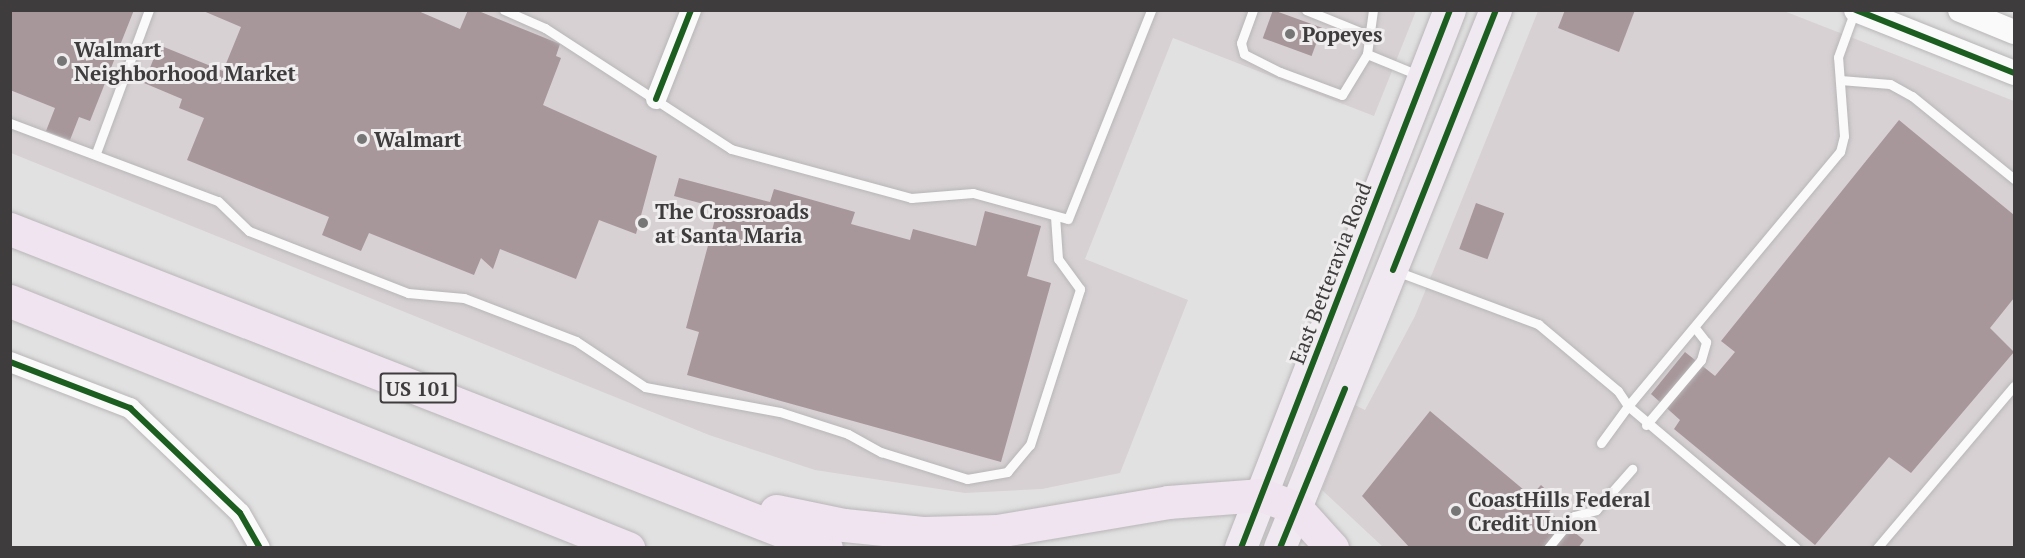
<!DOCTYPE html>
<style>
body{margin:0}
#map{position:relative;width:2025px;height:558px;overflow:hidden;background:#e2e1e1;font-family:"PT Serif",serif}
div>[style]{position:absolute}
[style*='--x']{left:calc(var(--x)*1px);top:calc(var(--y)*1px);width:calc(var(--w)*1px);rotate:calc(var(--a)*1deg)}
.built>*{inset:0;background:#d7d1d4}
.building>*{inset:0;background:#a7979b;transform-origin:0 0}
.roads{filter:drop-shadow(0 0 2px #b8b6b7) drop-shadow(0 0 2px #b8b6b7)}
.service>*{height:9px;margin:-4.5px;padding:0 4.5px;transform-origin:4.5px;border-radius:4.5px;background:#fbfafa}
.minor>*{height:20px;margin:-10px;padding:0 10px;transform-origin:10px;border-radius:10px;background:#fbfafa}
.tertiary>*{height:24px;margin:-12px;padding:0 12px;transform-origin:12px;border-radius:12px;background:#fbfafa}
.trunk>*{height:32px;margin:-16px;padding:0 16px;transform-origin:16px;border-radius:16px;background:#f1e9f1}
.motorway>*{height:33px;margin:-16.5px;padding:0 16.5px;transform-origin:16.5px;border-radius:16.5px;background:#efe4ef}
.cycleway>*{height:6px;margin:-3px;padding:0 3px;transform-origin:3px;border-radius:3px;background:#1b5e20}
.dots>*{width:16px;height:16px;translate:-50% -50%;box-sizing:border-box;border:3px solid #f0edef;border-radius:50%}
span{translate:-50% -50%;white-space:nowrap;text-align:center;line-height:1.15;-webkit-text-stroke:6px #f0edef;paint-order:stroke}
.shield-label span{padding:2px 4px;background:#f0edef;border:2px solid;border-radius:4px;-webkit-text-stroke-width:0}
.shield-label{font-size:20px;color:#3e3c3d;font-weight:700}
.poi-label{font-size:21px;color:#3e3c3d;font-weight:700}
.left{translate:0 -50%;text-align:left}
.street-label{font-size:21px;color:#3e3c3d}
.frame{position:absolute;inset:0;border:12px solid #3e3c3d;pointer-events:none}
</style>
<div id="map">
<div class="built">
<div style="clip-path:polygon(10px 11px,1416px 11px,1374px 116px,1173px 38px,1085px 259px,1188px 300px,1120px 473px,1042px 489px,965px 493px,815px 470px,709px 435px,11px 153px)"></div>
<div style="clip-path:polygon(1538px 11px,1784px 11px,2014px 101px,2014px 547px,1383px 547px,1322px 490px,1355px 405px,1365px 410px,1415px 316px)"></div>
</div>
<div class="building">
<div style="clip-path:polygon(10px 10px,134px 10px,90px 121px,79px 117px,70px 140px,46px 131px,55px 108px,10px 90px)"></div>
<div style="clip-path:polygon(201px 10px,416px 10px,460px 29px,468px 10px,476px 10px,560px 44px,556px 56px,561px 58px,543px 105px,657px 156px,636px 234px,599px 220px,576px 279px,500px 249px,493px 269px,481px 258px,474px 275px,369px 233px,361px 251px,322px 235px,329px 217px,187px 160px,204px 118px,179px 108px,182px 99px,144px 83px,159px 45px,223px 71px,241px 27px)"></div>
<div style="left:1273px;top:10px;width:52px;height:30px;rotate:20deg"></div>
<div style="clip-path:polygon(1565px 10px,1635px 10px,1619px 52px,1558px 28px)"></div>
<div style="clip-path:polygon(1899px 120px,2014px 215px,2014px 298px,1990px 328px,2014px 352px,1911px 473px,1889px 457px,1815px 545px,1674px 429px,1680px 420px,1651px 394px,1685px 352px,1715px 376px,1735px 352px,1721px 341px)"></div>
<div style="clip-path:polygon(679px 178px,770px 202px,774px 189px,855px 212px,851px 224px,910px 240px,913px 229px,976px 246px,985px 211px,1041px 226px,1027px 276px,1051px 283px,1001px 462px,687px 375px,699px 332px,686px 328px,718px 208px,674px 196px)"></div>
<div style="left:1476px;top:203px;width:30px;height:49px;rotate:20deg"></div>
<div style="clip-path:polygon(1430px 411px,1531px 496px,1541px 485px,1558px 501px,1549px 512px,1584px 540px,1578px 548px,1410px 548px,1362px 496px)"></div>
</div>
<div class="roads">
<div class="service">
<div style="--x:504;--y:10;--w:45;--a:23.7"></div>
<div style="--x:545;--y:28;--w:222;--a:33"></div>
<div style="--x:731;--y:149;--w:187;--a:15.2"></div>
<div style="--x:911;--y:198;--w:62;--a:-4.6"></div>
<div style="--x:973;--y:193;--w:98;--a:15.3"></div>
<div style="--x:1068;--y:219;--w:225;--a:-68.3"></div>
<div style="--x:1253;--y:10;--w:35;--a:110"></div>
<div style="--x:1241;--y:43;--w:11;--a:75"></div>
<div style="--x:1244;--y:54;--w:40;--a:26.6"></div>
<div style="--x:1280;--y:72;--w:66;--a:20.4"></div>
<div style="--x:1342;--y:95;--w:48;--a:-58.6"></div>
<div style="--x:1306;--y:10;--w:67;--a:22"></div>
<div style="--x:1373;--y:10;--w:44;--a:97.8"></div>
<div style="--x:1367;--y:54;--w:55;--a:22.4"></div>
<div style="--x:1840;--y:80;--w:50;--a:4.6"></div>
<div style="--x:1890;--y:84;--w:25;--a:29"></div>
<div style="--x:1912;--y:96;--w:132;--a:39.1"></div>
<div style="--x:10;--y:123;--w:222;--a:20.6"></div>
<div style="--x:218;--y:201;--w:43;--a:44.1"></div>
<div style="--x:249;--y:231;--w:171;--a:21.3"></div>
<div style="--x:408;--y:293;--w:56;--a:5.1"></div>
<div style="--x:464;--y:298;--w:120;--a:21"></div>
<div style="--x:576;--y:341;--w:83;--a:33.7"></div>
<div style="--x:645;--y:387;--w:137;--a:10.5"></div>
<div style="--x:780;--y:412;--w:71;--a:17.9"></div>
<div style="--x:848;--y:434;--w:38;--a:29"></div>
<div style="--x:881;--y:452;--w:90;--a:17.4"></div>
<div style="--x:967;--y:479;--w:41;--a:-9.9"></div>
<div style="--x:1007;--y:472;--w:35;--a:-50"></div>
<div style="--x:1030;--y:445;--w:164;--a:-72.2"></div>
<div style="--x:1080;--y:289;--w:37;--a:-126"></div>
<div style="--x:1058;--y:259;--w:43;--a:-94"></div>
<div style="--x:96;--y:153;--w:153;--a:-69.7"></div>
<div style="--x:1396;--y:271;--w:152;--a:20.5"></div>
<div style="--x:1538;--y:324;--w:104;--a:39.9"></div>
<div style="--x:1618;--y:391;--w:18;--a:56"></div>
<div style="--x:1628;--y:406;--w:331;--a:-50.2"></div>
<div style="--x:1840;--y:152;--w:16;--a:-76"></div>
<div style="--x:1844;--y:136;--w:79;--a:-94.3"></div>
<div style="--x:1838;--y:57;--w:50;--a:-70.1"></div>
<div style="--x:1646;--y:425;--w:85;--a:-49.8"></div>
<div style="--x:1701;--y:360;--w:19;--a:-74"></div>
<div style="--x:1706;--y:342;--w:18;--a:-128"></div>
<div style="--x:1601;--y:443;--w:46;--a:-53.9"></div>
<div style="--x:1628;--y:406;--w:220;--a:40.2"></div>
<div style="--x:1548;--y:548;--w:41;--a:-50.9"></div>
<div style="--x:1574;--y:516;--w:23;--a:-15"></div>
<div style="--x:1596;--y:510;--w:55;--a:-48.7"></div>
<div style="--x:1877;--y:548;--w:212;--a:-49.8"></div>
</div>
<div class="minor">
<div style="--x:656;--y:99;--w:96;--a:-68.5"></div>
<div style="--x:10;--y:362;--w:129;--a:21"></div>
<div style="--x:130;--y:408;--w:152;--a:43.7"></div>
<div style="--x:240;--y:513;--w:40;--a:60.3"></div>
</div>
<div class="tertiary">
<div style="--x:1856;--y:10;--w:170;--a:21.7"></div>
<div style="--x:1960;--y:10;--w:58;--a:22.2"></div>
</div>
<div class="trunk">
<div style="--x:1241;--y:548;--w:577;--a:-68.77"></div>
<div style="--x:1280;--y:548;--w:580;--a:-68.13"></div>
</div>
<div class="motorway">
<div style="--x:10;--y:229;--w:876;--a:21.35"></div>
<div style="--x:10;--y:301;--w:666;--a:21.79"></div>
<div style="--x:776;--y:511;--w:69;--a:11.6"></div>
<div style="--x:844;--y:525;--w:79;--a:5.8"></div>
<div style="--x:923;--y:533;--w:74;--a:-1.5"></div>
<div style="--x:997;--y:531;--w:173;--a:-9.6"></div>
<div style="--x:1168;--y:502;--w:94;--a:-4.3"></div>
<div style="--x:1262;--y:495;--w:36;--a:21"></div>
<div style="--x:1296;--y:508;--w:54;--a:48"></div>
</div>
</div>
<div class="cycleway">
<div style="--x:1856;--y:10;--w:170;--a:21.7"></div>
<div style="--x:656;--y:99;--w:96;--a:-68.5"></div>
<div style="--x:1393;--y:270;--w:280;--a:-68.4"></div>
<div style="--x:10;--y:362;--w:129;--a:21"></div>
<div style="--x:130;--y:408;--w:152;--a:43.7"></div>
<div style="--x:240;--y:513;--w:40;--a:60.3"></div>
<div style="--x:1241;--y:548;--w:577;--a:-68.77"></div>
<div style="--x:1280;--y:548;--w:172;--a:-67.8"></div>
</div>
<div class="dots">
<div style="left:1290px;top:34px;background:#777676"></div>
<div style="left:62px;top:61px;background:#777676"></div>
<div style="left:362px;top:139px;background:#777676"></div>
<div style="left:643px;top:223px;background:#777676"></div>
<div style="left:1456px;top:511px;background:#777676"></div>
</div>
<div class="shield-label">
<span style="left:418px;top:388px">US 101</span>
</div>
<div class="poi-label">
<span class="left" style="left:1302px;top:34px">Popeyes</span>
<span class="left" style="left:74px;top:61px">Walmart<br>Neighborhood Market</span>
<span class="left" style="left:374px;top:139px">Walmart</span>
<span class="left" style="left:655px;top:223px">The Crossroads<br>at Santa Maria</span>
<span class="left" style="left:1468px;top:511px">CoastHills Federal<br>Credit Union</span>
</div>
<div class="street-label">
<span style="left:1330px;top:273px;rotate:-69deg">East Betteravia Road</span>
</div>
<div class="frame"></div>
</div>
